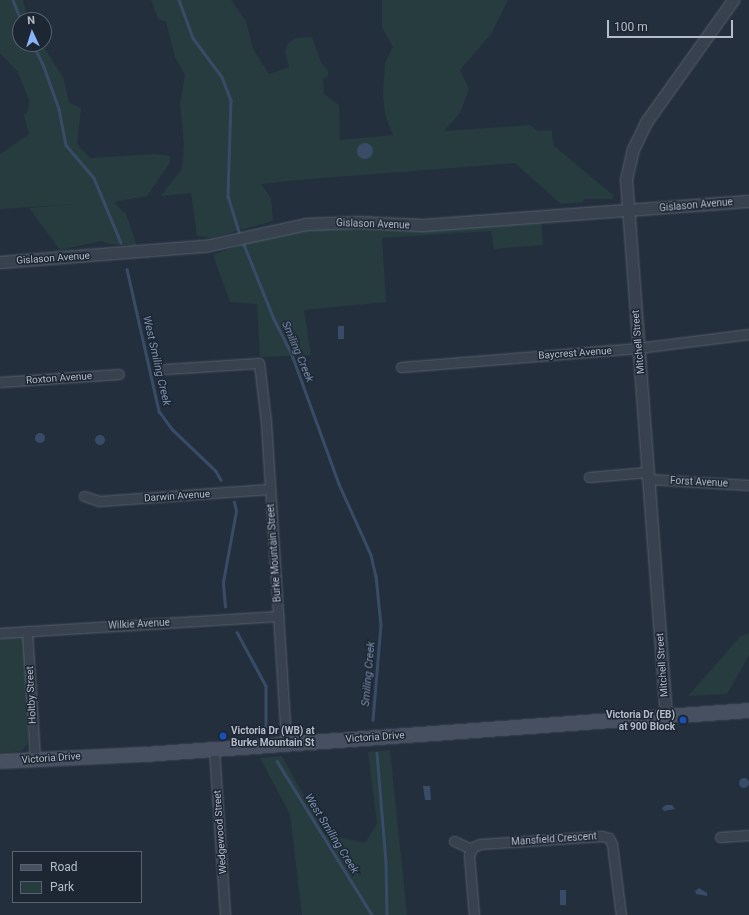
<!DOCTYPE html>
<style>
body{margin:0}
#map{position:relative;width:749px;height:915px;overflow:hidden;background:#242f3e;font-family:Roboto,sans-serif}
div>[style]{position:absolute}
[style*='--x']{left:calc(var(--x)*1px);top:calc(var(--y)*1px);width:calc(var(--w)*1px);rotate:calc(var(--a)*1deg)}
.green>*{inset:0;background:#263c3f}
.water>*{inset:0;background:#394c67;transform-origin:0 0}
.round{border-radius:50%}
.stream>*{height:2.5px;margin:-1.25px;padding:0 1.25px;transform-origin:1.25px;border-radius:1.25px;background:#394c67}
.roads{filter:drop-shadow(0 0 1px #565f6c) drop-shadow(0 0 1px #565f6c)}
.minor>*{height:9px;margin:-4.5px;padding:0 4.5px;transform-origin:4.5px;border-radius:4.5px;background:#38414e}
.tertiary>*{height:11px;margin:-5.5px;padding:0 5.5px;transform-origin:5.5px;border-radius:5.5px;background:#38414e}
.secondary>*{height:13px;margin:-6.5px;padding:0 6.5px;transform-origin:6.5px;border-radius:6.5px;background:#465061}
.dots>*{width:11px;height:11px;translate:-50% -50%;box-sizing:border-box;border:2px solid #1d2633;border-radius:50%}
span{translate:-50% -50%;white-space:nowrap;text-align:center;line-height:1.15;-webkit-text-stroke:3px #1d2633;paint-order:stroke}
.street-label{font-size:10px;color:#b4bcc9}
.poi-label{font-size:10px;color:#b4bcc9;font-weight:700}
.right{translate:-100% -50%;text-align:right}
.left{translate:0 -50%;text-align:left}
.water-label{font-size:11px;color:#7c92b1;font-style:italic}
.legend{position:absolute;left:12px;top:851px;width:130px;height:52px;box-sizing:border-box;background:#1d2633;border:1px solid #59626f;margin:0;padding:5px 7px;list-style:none;font-size:12px;color:#b4bcc9}
.legend li{display:flex;align-items:center;gap:8px;height:20px}
.legend b{width:20px;border:1px solid #59626f}
.north{position:absolute;left:12px;top:12px;width:40px;height:40px;box-sizing:border-box;background:#1d2633;border:1px solid #59626f;border-radius:50%;rotate:356deg;font-size:11px;font-weight:700;line-height:16px;text-align:center;color:#b4bcc9}
.north::after{content:'';display:block;margin:auto;width:14px;height:18px;background:#8ab4f8;clip-path:polygon(50% 0,100% 100%,50% 72%,0 100%)}
.scale{position:absolute;left:607px;top:20px;width:126px;height:18px;box-sizing:border-box;border:2px solid #b4bcc9;border-top:0;padding-left:5px;font-size:12px;line-height:14px;white-space:nowrap;color:#b4bcc9;-webkit-text-stroke:3px #1d2633;paint-order:stroke}
</style>
<div id="map">
<div class="green">
<div style="clip-path:polygon(0 0,23px 0,28px 20px,20px 20px,20px 44px,42px 44px,64px 79px,69px 103px,81px 108px,77px 144px,90px 158px,154px 154px,170px 156px,170px 163px,147px 196px,114px 202px,126px 214px,137px 246px,110px 244px,101px 241px,60px 250px,29px 208px,75px 204px,0 209px,0 154px,29px 134px,24px 115px,28px 111px,29px 99px,17px 71px,0 53px)"></div>
<div style="clip-path:polygon(151px 0,231px 0,246px 21px,253px 49px,269px 74px,289px 67px,285px 51px,288px 43px,296px 38px,312px 37px,321px 62px,328px 71px,328px 76px,323px 79px,324px 94px,339px 105px,340px 140px,393px 135px,385px 115px,383px 95px,385px 63px,393px 47px,382px 27px,382px 0,508px 0,491px 34px,460px 70px,469px 89px,460px 113px,444px 131px,530px 125px,538px 131px,552px 130px,553px 145px,614px 196px,612px 199px,584px 199px,583px 202px,561px 204px,515px 163px,297px 180px,261px 184px,271px 198px,273px 221px,211px 238px,197px 236px,191px 193px,161px 196px,182px 169px,184px 144px,180px 104px,185px 75px,175px 57px,166px 22px,158px 19px)"></div>
<div style="clip-path:polygon(541px 220px,543px 245px,494px 249px,491px 231px,382px 238px,386px 302px,304px 310px,311px 355px,260px 357px,257px 304px,230px 302px,213px 255px,278px 232px,346px 226px)"></div>
<div style="clip-path:polygon(24px 631px,28px 744px,21px 751px,0 753px,0 633px)"></div>
<div style="clip-path:polygon(749px 633px,749px 655px,727px 694px,688px 696px,741px 636px)"></div>
<div style="clip-path:polygon(390px 750px,407px 915px,302px 915px,290px 814px,260px 758px,282px 756px,325px 834px,365px 843px,377px 824px,368px 752px)"></div>
</div>
<div class="water">
<div class="round" style="left:357px;top:143px;width:16px;height:16px"></div>
<div style="left:338px;top:326px;width:6px;height:13px"></div>
<div class="round" style="left:35px;top:433px;width:10px;height:10px"></div>
<div class="round" style="left:95px;top:435px;width:10px;height:10px"></div>
<div class="round" style="left:739px;top:778px;width:10px;height:10px"></div>
<div style="clip-path:polygon(430px 786px,431px 800px,425px 800px,423px 786px)"></div>
<div style="clip-path:polygon(666px 805px,672px 805px,675px 809px,664px 811px,662px 808px)"></div>
<div style="clip-path:polygon(699px 888px,707px 893px,707px 896px,696px 894px,695px 891px)"></div>
<div style="left:560px;top:890px;width:6px;height:15px"></div>
</div>
<div class="stream">
<div style="--x:13;--y:0;--w:22;--a:68"></div>
<div style="--x:179;--y:0;--w:40;--a:69.8"></div>
<div style="--x:193;--y:38;--w:49;--a:53.4"></div>
<div style="--x:222;--y:77;--w:25;--a:69"></div>
<div style="--x:231;--y:100;--w:96;--a:91.8"></div>
<div style="--x:228;--y:196;--w:41;--a:72.9"></div>
<div style="--x:33;--y:44;--w:25;--a:64"></div>
<div style="--x:44;--y:67;--w:45;--a:70.3"></div>
<div style="--x:59;--y:109;--w:37;--a:79"></div>
<div style="--x:66;--y:145;--w:43;--a:49.7"></div>
<div style="--x:94;--y:178;--w:70;--a:67.4"></div>
<div style="--x:243;--y:242;--w:83;--a:68.1"></div>
<div style="--x:274;--y:319;--w:37;--a:63"></div>
<div style="--x:291;--y:352;--w:140;--a:70"></div>
<div style="--x:339;--y:484;--w:78;--a:65.7"></div>
<div style="--x:371;--y:555;--w:22;--a:77"></div>
<div style="--x:376;--y:576;--w:49;--a:84.2"></div>
<div style="--x:381;--y:625;--w:95;--a:94.8"></div>
<div style="--x:127;--y:269;--w:146;--a:77.3"></div>
<div style="--x:159;--y:411;--w:22;--a:54"></div>
<div style="--x:172;--y:429;--w:61;--a:43.7"></div>
<div style="--x:216;--y:471;--w:10;--a:61"></div>
<div style="--x:225;--y:607;--w:25;--a:-95"></div>
<div style="--x:223;--y:582;--w:72;--a:-79.6"></div>
<div style="--x:236;--y:511;--w:9;--a:-103"></div>
<div style="--x:237;--y:632;--w:61;--a:61.8"></div>
<div style="--x:266;--y:686;--w:40;--a:90"></div>
<div style="--x:377;--y:753;--w:110;--a:85.3"></div>
<div style="--x:386;--y:863;--w:52;--a:88.9"></div>
<div style="--x:277;--y:761;--w:181;--a:58.3"></div>
</div>
<div class="roads">
<div class="minor">
<div style="--x:401;--y:367;--w:238;--a:-4.6"></div>
<div style="--x:638;--y:348;--w:112;--a:-7.2"></div>
<div style="--x:165;--y:369;--w:94;--a:-3.7"></div>
<div style="--x:259;--y:363;--w:59;--a:83.2"></div>
<div style="--x:266;--y:422;--w:323;--a:86.4"></div>
<div style="--x:0;--y:382;--w:119;--a:-3.8"></div>
<div style="--x:589;--y:477;--w:59;--a:-4.8"></div>
<div style="--x:649;--y:479;--w:100;--a:3.4"></div>
<div style="--x:84;--y:496;--w:16;--a:18"></div>
<div style="--x:99;--y:501;--w:171;--a:-4"></div>
<div style="--x:27;--y:631;--w:128;--a:86.4"></div>
<div style="--x:0;--y:633;--w:279;--a:-3.5"></div>
<div style="--x:214;--y:749;--w:166;--a:86.2"></div>
<div style="--x:720;--y:837;--w:29;--a:-4"></div>
<div style="--x:454;--y:841;--w:19;--a:25"></div>
<div style="--x:474;--y:915;--w:60;--a:-94.8"></div>
<div style="--x:469;--y:855;--w:9;--a:-63"></div>
<div style="--x:473;--y:847;--w:8;--a:-23"></div>
<div style="--x:480;--y:844;--w:122;--a:-3.8"></div>
<div style="--x:602;--y:836;--w:7;--a:16"></div>
<div style="--x:609;--y:838;--w:7;--a:63"></div>
<div style="--x:612;--y:844;--w:72;--a:82.8"></div>
</div>
<div class="tertiary">
<div style="--x:0;--y:262;--w:206;--a:-4.5"></div>
<div style="--x:205;--y:246;--w:103;--a:-12.3"></div>
<div style="--x:306;--y:224;--w:52;--a:-2.2"></div>
<div style="--x:358;--y:222;--w:64;--a:2.7"></div>
<div style="--x:422;--y:225;--w:328;--a:-4.2"></div>
<div style="--x:666;--y:716;--w:538;--a:-94.26"></div>
<div style="--x:626;--y:179;--w:31;--a:-77"></div>
<div style="--x:633;--y:149;--w:30;--a:-64"></div>
<div style="--x:646;--y:122;--w:150;--a:-54.5"></div>
</div>
<div class="secondary">
<div style="--x:0;--y:761;--w:145;--a:-2.8"></div>
<div style="--x:145;--y:754;--w:606;--a:-4.17"></div>
</div>
</div>
<div class="dots">
<div style="left:683px;top:720px;background:#1a4fb4"></div>
<div style="left:223px;top:736px;background:#1a4fb4"></div>
</div>
<div class="street-label">
<span style="left:696px;top:205px;rotate:-5deg">Gislason Avenue</span>
<span style="left:373px;top:224px;rotate:2deg">Gislason Avenue</span>
<span style="left:53px;top:258px;rotate:-4deg">Gislason Avenue</span>
<span style="left:638px;top:342px;rotate:-95deg">Mitchell Street</span>
<span style="left:575px;top:353px;rotate:-4deg">Baycrest Avenue</span>
<span style="left:59px;top:378px;rotate:-4deg">Roxton Avenue</span>
<span style="left:699px;top:482px;rotate:3deg">Forst Avenue</span>
<span style="left:177px;top:496px;rotate:-4deg">Darwin Avenue</span>
<span style="left:274px;top:553px;rotate:-94deg">Burke Mountain Street</span>
<span style="left:139px;top:624px;rotate:-3deg">Wilkie Avenue</span>
<span style="left:662px;top:665px;rotate:-94deg">Mitchell Street</span>
<span style="left:31px;top:695px;rotate:-93deg">Holtby Street</span>
<span style="left:375px;top:737px;rotate:-4deg">Victoria Drive</span>
<span style="left:51px;top:758px;rotate:-4deg">Victoria Drive</span>
<span style="left:220px;top:832px;rotate:-94deg">Wedgewood Street</span>
<span style="left:554px;top:839px;rotate:-4deg">Mansfield Crescent</span>
</div>
<div class="poi-label">
<span class="right" style="left:675px;top:720px">Victoria Dr (EB)<br>at 900 Block</span>
<span class="left" style="left:231px;top:736px">Victoria Dr (WB) at<br>Burke Mountain St</span>
</div>
<div class="water-label">
<span style="left:297px;top:352px;rotate:67deg">Smiling Creek</span>
<span style="left:156px;top:361px;rotate:77deg">West Smiling Creek</span>
<span style="left:369px;top:674px;rotate:-85deg">Smiling Creek</span>
<span style="left:331px;top:834px;rotate:58deg">West Smiling Creek</span>
</div>
<ul class="legend">
<li><b style="height:5px;background:#465061"></b>Road</li>
<li><b style="height:11px;background:#263c3f"></b>Park</li>
</ul>
<div class="north">N</div>
<div class="scale">100 m</div>
</div>
